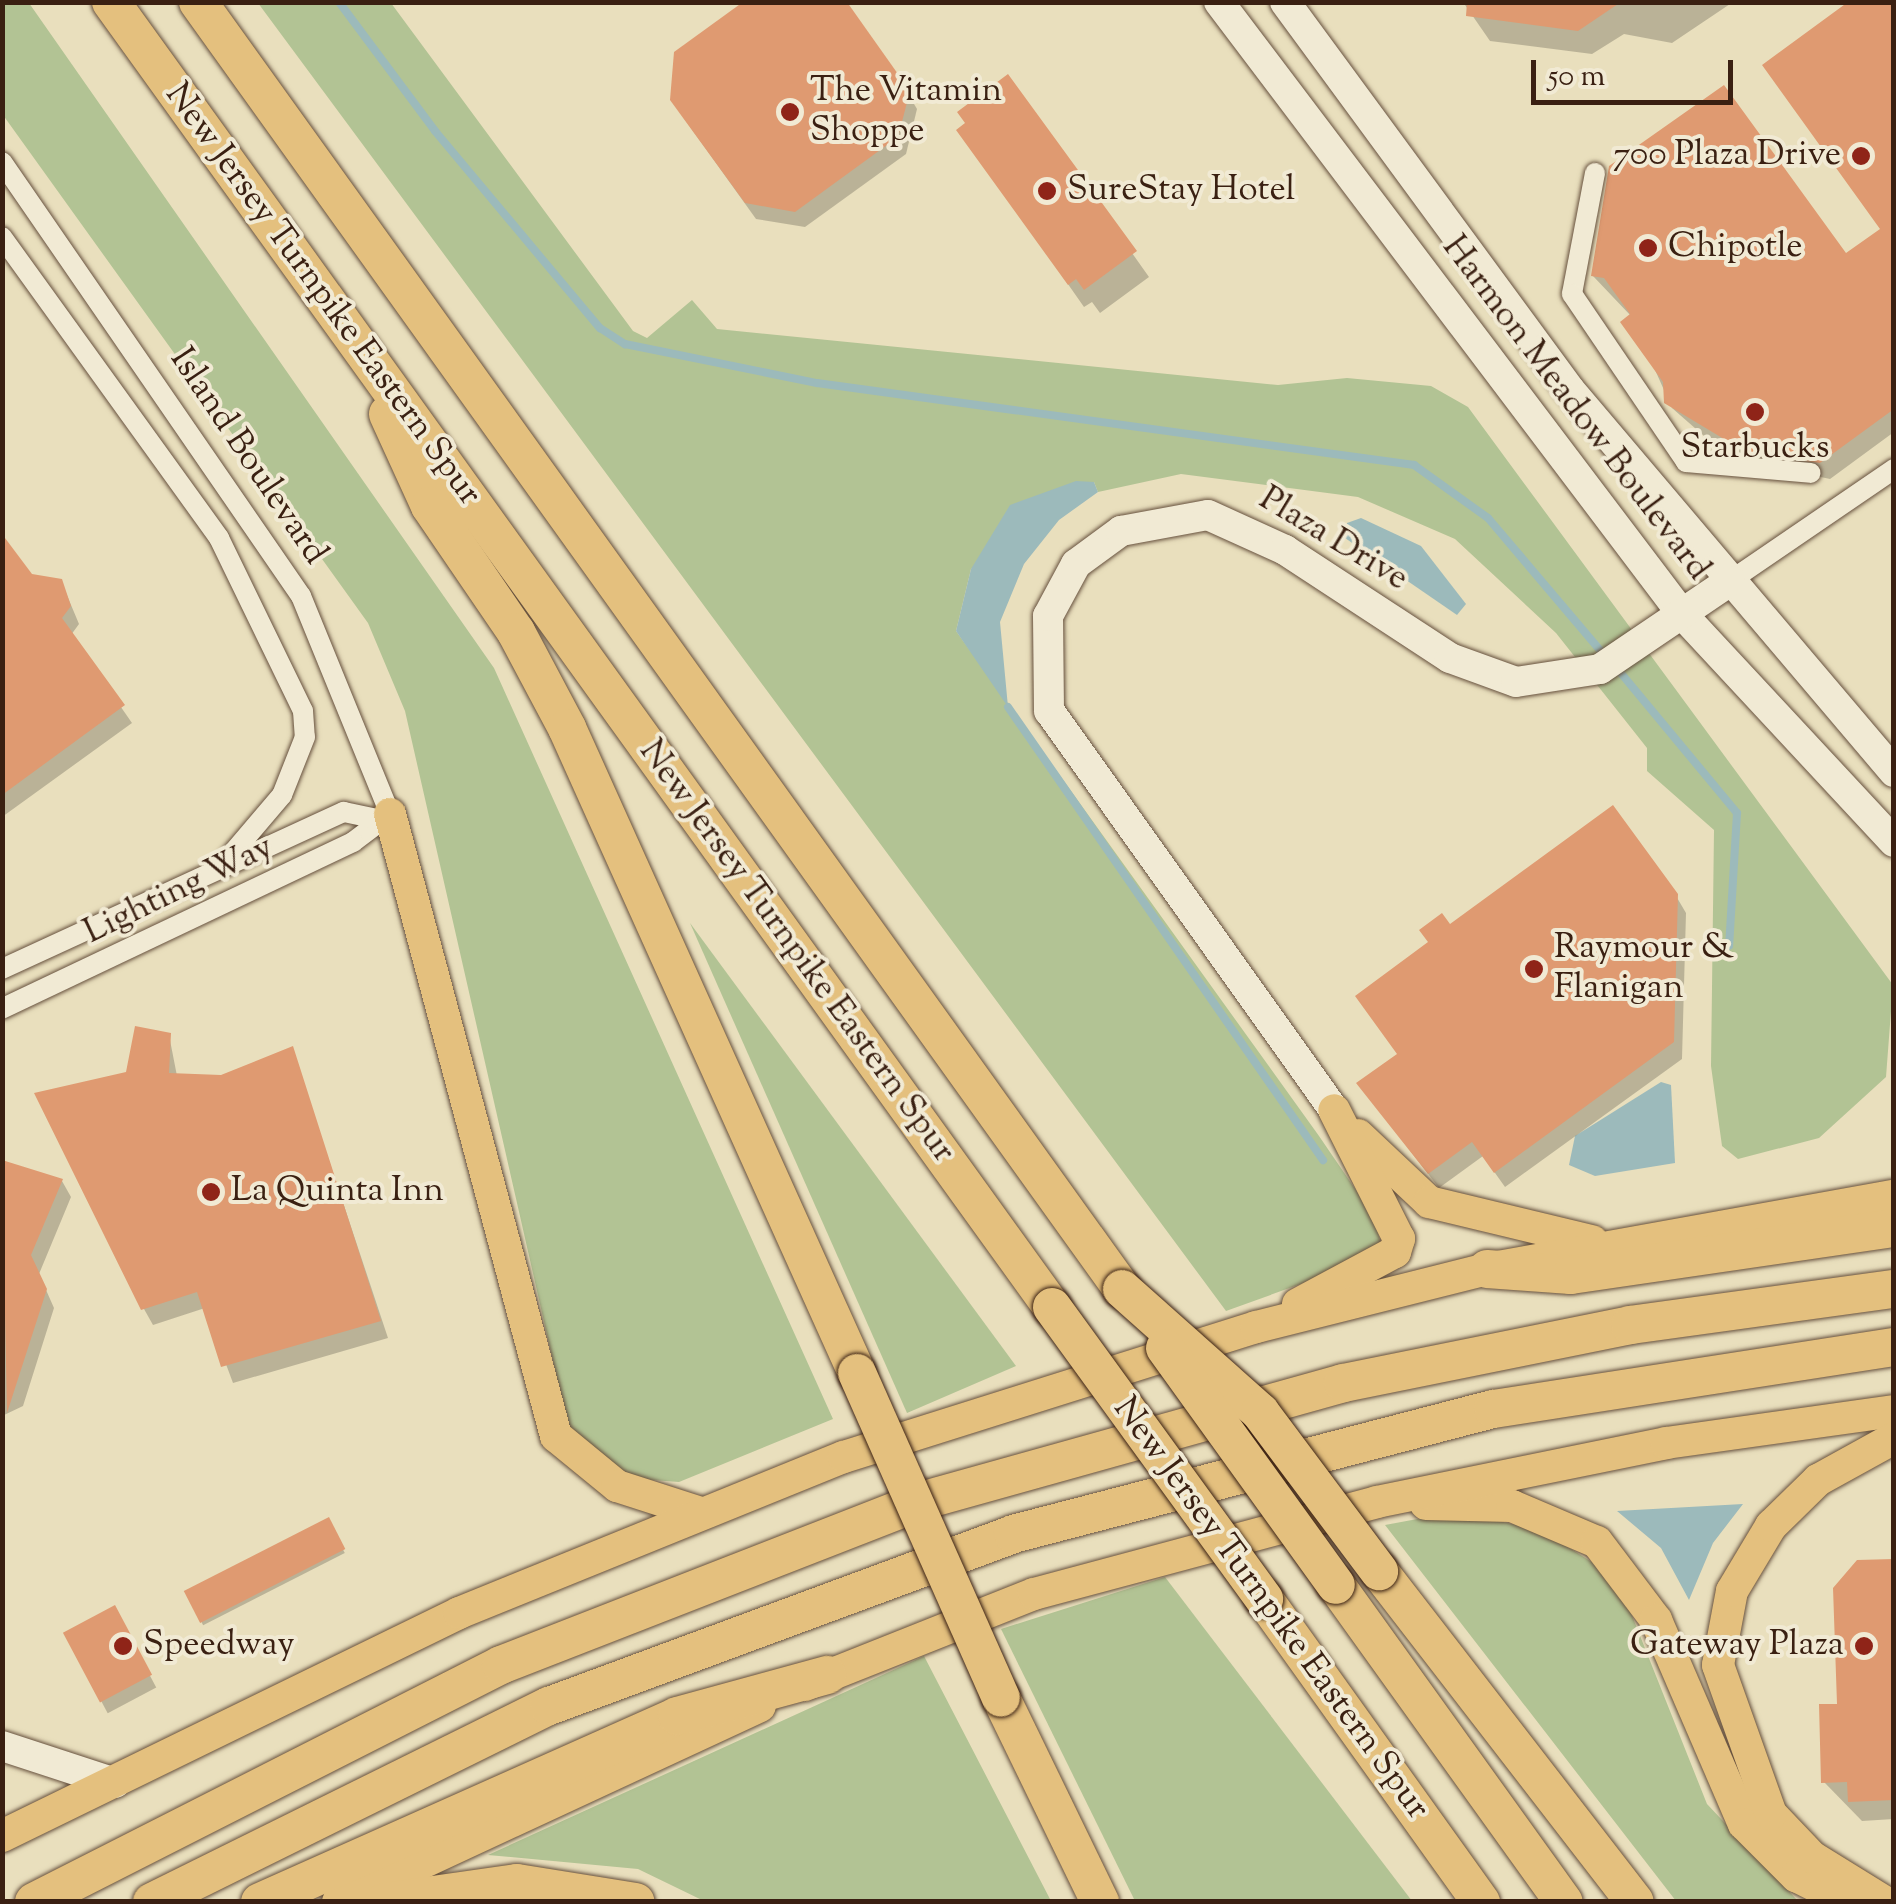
<!DOCTYPE html>
<style>
body{margin:0}
#map{position:relative;width:1896px;height:1904px;overflow:hidden;background:#e9dfbd;font-family:"Sorts Mill Goudy",serif}
div>[style]{position:absolute}
[style*='--x']{left:calc(var(--x)*1px);top:calc(var(--y)*1px);width:calc(var(--w)*1px);rotate:calc(var(--a)*1deg)}
.green>*{inset:0;background:#b2c394}
.water>*{inset:0;background:#9cbabb}
.shadow>*{inset:0;background:#0003;transform-origin:0 0}
.stream>*{height:8px;margin:-4px;padding:0 4px;transform-origin:4px;border-radius:4px;background:#9cbabb}
.building>*{inset:0;background:#df9a71;transform-origin:0 0}
.roads{filter:drop-shadow(0 0 2px #66503d) drop-shadow(0 0 2px #66503d)}
.street>*{height:20px;margin:-10px;padding:0 10px;transform-origin:10px;border-radius:10px;background:#f1ead4}
.secondary>*{height:30px;margin:-15px;padding:0 15px;transform-origin:15px;border-radius:15px;background:#f1ead4}
.primary>*{height:32px;margin:-16px;padding:0 16px;transform-origin:16px;border-radius:16px;background:#e4c07e}
.highway>*{height:38px;margin:-19px;padding:0 19px;transform-origin:19px;border-radius:19px;background:#e4c07e}
.bridges{filter:drop-shadow(0 0 2px #3a2012) drop-shadow(0 0 2px #3a2012)}
.highway-bridge>*{height:38px;margin:-19px;padding:0 19px;transform-origin:19px;border-radius:19px;background:#e4c07e}
.dots>*{width:28px;height:28px;translate:-50% -50%;box-sizing:border-box;border:5px solid #f1ead4;border-radius:50%}
span{translate:-50% -50%;white-space:nowrap;text-align:center;line-height:1.15;-webkit-text-stroke:8px #f1ead4;paint-order:stroke}
.poi-label{font-size:35px;color:#3a2012}
.left{translate:0 -50%;text-align:left}
.right{translate:-100% -50%;text-align:right}
.street-label{font-size:35px;color:#3a2012}
.frame{position:absolute;inset:0;border:5px solid #3a2012;pointer-events:none}
.scale{position:absolute;left:1531px;top:60px;width:202px;height:45px;box-sizing:border-box;border:5px solid #3a2012;border-top:0;padding-left:12px;font-size:30px;line-height:35px;white-space:nowrap;color:#3a2012;-webkit-text-stroke:8px #f1ead4;paint-order:stroke}
</style>
<div id="map">
<div class="green">
<div style="clip-path:polygon(2px 3px,29px 3px,494px 668px,833px 1419px,679px 1482px,626px 1478px,568px 1427px,405px 711px,368px 623px,3px 115px)"></div>
<div style="clip-path:polygon(258px 3px,391px 3px,633px 331px,647px 338px,692px 300px,717px 329px,1278px 385px,1347px 378px,1431px 386px,1468px 407px,1893px 985px,1886px 1077px,1819px 1138px,1738px 1159px,1722px 1146px,1711px 1066px,1714px 830px,1647px 771px,1647px 748px,1556px 633px,1455px 539px,1358px 497px,1181px 474px,1098px 492px,1094px 482px,971px 569px,956px 631px,1319px 1136px,1375px 1218px,1381px 1246px,1345px 1268px,1226px 1311px)"></div>
<div style="clip-path:polygon(690px 923px,1016px 1366px,907px 1413px)"></div>
<div style="clip-path:polygon(1455px 1512px,1541px 1530px,1617px 1578px,1707px 1804px,1798px 1901px,1676px 1901px,1385px 1525px)"></div>
<div style="clip-path:polygon(1165px 1577px,1412px 1901px,1135px 1901px,1001px 1629px)"></div>
<div style="clip-path:polygon(924px 1656px,1051px 1901px,704px 1901px,638px 1869px,488px 1855px)"></div>
</div>
<div class="water">
<div style="clip-path:polygon(1076px 481px,1094px 482px,1098px 492px,1059px 520px,1024px 564px,1000px 622px,1008px 707px,956px 631px,971px 569px,1010px 505px)"></div>
<div style="clip-path:polygon(1361px 518px,1421px 546px,1466px 604px,1457px 615px,1345px 538px,1347px 523px)"></div>
<div style="clip-path:polygon(1661px 1082px,1671px 1085px,1675px 1163px,1595px 1176px,1569px 1165px,1575px 1136px)"></div>
<div style="clip-path:polygon(1743px 1504px,1713px 1543px,1689px 1600px,1661px 1548px,1617px 1511px)"></div>
</div>
<div class="shadow">
<div style="clip-path:polygon(1463px 2px,1733px 2px,1672px 43px,1624px 34px,1592px 54px,1490px 41px)"></div>
<div style="clip-path:polygon(1853px 2px,1894px 321px,1894px 432px,1830px 479px,1728px 457px,1672px 408px,1631px 316px,1593px 276px,1845px 256px,1882px 231px)"></div>
<div style="clip-path:polygon(1008px 78px,1149px 277px,1100px 313px,1092px 302px,1084px 307px,960px 130px)"></div>
<div style="clip-path:polygon(907px 92px,917px 109px,906px 154px,805px 227px,756px 219px,683px 117px)"></div>
<div style="clip-path:polygon(2px 538px,30px 577px,61px 581px,79px 624px,71px 635px,132px 723px,2px 817px)"></div>
<div style="clip-path:polygon(1676px 896px,1686px 913px,1682px 1059px,1505px 1187px,1483px 1156px,1439px 1188px,1359px 1084px)"></div>
<div style="clip-path:polygon(169px 1035px,177px 1076px,221px 1077px,292px 1049px,388px 1338px,233px 1383px,205px 1308px,153px 1325px,144px 1309px,128px 1074px)"></div>
<div style="clip-path:polygon(2px 1163px,62px 1181px,71px 1197px,39px 1274px,54px 1308px,23px 1406px,2px 1416px)"></div>
<div style="left:328px;top:1520px;width:37px;height:159px;rotate:63deg"></div>
<div style="clip-path:polygon(1894px 1561px,1894px 1819px,1862px 1821px,1824px 1782px,1840px 1706px)"></div>
<div style="left:114px;top:1608px;width:90px;height:55px;rotate:62deg"></div>
</div>
<div class="stream">
<div style="--x:339;--y:2;--w:161;--a:53.3"></div>
<div style="--x:435;--y:131;--w:257;--a:50.1"></div>
<div style="--x:600;--y:328;--w:30;--a:33"></div>
<div style="--x:625;--y:344;--w:196;--a:11.5"></div>
<div style="--x:817;--y:383;--w:603;--a:7.82"></div>
<div style="--x:1414;--y:465;--w:91;--a:35.6"></div>
<div style="--x:1488;--y:518;--w:181;--a:49.7"></div>
<div style="--x:1615;--y:666;--w:191;--a:50.3"></div>
<div style="--x:1737;--y:813;--w:133;--a:93.4"></div>
<div style="--x:1008;--y:707;--w:552;--a:55.19"></div>
</div>
<div class="building">
<div style="clip-path:polygon(743px 2px,847px 2px,910px 91px,898px 137px,795px 212px,745px 203px,670px 100px,674px 52px)"></div>
<div style="clip-path:polygon(1467px 2px,1621px 2px,1578px 31px,1466px 16px)"></div>
<div style="clip-path:polygon(1848px 2px,1894px 2px,1894px 409px,1820px 463px,1749px 454px,1664px 403px,1663px 382px,1620px 322px,1630px 314px,1604px 278px,1591px 276px,1609px 166px,1724px 85px,1846px 253px,1880px 229px,1762px 65px)"></div>
<div style="clip-path:polygon(1008px 74px,1137px 251px,1084px 290px,1076px 279px,1068px 285px,956px 130px,965px 123px,957px 112px)"></div>
<div style="clip-path:polygon(2px 534px,32px 574px,62px 579px,71px 606px,62px 618px,125px 705px,2px 795px)"></div>
<div style="clip-path:polygon(1613px 805px,1678px 894px,1674px 1042px,1494px 1173px,1472px 1142px,1428px 1174px,1356px 1083px,1397px 1054px,1355px 996px,1428px 942px,1419px 930px,1442px 913px,1450px 924px)"></div>
<div style="clip-path:polygon(135px 1026px,171px 1033px,169px 1073px,221px 1075px,293px 1046px,381px 1321px,221px 1367px,197px 1292px,141px 1310px,34px 1093px,126px 1072px)"></div>
<div style="clip-path:polygon(2px 1160px,63px 1179px,31px 1255px,47px 1289px,7px 1413px)"></div>
<div style="left:329px;top:1517px;width:36px;height:163px;rotate:63deg"></div>
<div style="clip-path:polygon(1894px 1559px,1894px 1800px,1848px 1802px,1847px 1782px,1821px 1783px,1819px 1704px,1837px 1704px,1833px 1588px,1857px 1560px)"></div>
<div style="left:115px;top:1605px;width:79px;height:59px;rotate:62deg"></div>
</div>
<div class="roads">
<div class="street">
<div style="--x:2;--y:162;--w:527;--a:55.44"></div>
<div style="--x:301;--y:596;--w:235;--a:67.8"></div>
<div style="--x:390;--y:814;--w:46;--a:142.9"></div>
<div style="--x:353;--y:842;--w:389;--a:154.6"></div>
<div style="--x:1595;--y:173;--w:123;--a:100.8"></div>
<div style="--x:1572;--y:294;--w:203;--a:55.8"></div>
<div style="--x:1686;--y:462;--w:125;--a:5"></div>
<div style="--x:2;--y:237;--w:371;--a:54.2"></div>
<div style="--x:219;--y:538;--w:192;--a:64.1"></div>
<div style="--x:303;--y:711;--w:26;--a:86"></div>
<div style="--x:305;--y:737;--w:62;--a:111.6"></div>
<div style="--x:282;--y:795;--w:88;--a:130.4"></div>
<div style="--x:1730;--y:581;--w:199;--a:-34.3"></div>
<div style="--x:2;--y:969;--w:376;--a:-24.7"></div>
<div style="--x:344;--y:812;--w:35;--a:12"></div>
</div>
<div class="secondary">
<div style="--x:1219;--y:2;--w:767;--a:52.89"></div>
<div style="--x:1682;--y:614;--w:311;--a:47.1"></div>
<div style="--x:1285;--y:2;--w:481;--a:53.7"></div>
<div style="--x:1570;--y:390;--w:501;--a:49.7"></div>
<div style="--x:1334;--y:1110;--w:490;--a:-125.5"></div>
<div style="--x:1049;--y:711;--w:95;--a:-90.6"></div>
<div style="--x:1048;--y:616;--w:59;--a:-61.7"></div>
<div style="--x:1076;--y:564;--w:56;--a:-36.3"></div>
<div style="--x:1121;--y:531;--w:88;--a:-10.4"></div>
<div style="--x:1208;--y:515;--w:85;--a:24.4"></div>
<div style="--x:1285;--y:550;--w:197;--a:33.2"></div>
<div style="--x:1450;--y:658;--w:70;--a:20"></div>
<div style="--x:1516;--y:682;--w:85;--a:-8.8"></div>
<div style="--x:1600;--y:669;--w:157;--a:-34.1"></div>
<div style="--x:2;--y:1746;--w:119;--a:18.1"></div>
</div>
<div class="primary">
<div style="--x:390;--y:814;--w:644;--a:75.06"></div>
<div style="--x:556;--y:1436;--w:79;--a:39.3"></div>
<div style="--x:617;--y:1486;--w:88;--a:17.8"></div>
<div style="--x:1358;--y:1135;--w:98;--a:43.3"></div>
<div style="--x:1429;--y:1202;--w:168;--a:13.5"></div>
<div style="--x:1298;--y:1304;--w:110;--a:-28.2"></div>
<div style="--x:1395;--y:1252;--w:14;--a:-73"></div>
<div style="--x:1399;--y:1239;--w:144;--a:-116.7"></div>
<div style="--x:1426;--y:1504;--w:86;--a:1.3"></div>
<div style="--x:1512;--y:1506;--w:92;--a:23"></div>
<div style="--x:1597;--y:1542;--w:98;--a:52.9"></div>
<div style="--x:1656;--y:1620;--w:222;--a:66.7"></div>
<div style="--x:1744;--y:1824;--w:74;--a:45"></div>
<div style="--x:1796;--y:1876;--w:58;--a:26.6"></div>
<div style="--x:805;--y:1685;--w:246;--a:-21.7"></div>
<div style="--x:1034;--y:1594;--w:355;--a:-15"></div>
<div style="--x:1377;--y:1502;--w:295;--a:-11.5"></div>
<div style="--x:1666;--y:1443;--w:230;--a:-8"></div>
<div style="--x:2;--y:1836;--w:509;--a:-26.01"></div>
<div style="--x:459;--y:1613;--w:415;--a:-22.1"></div>
<div style="--x:844;--y:1457;--w:432;--a:-17.5"></div>
<div style="--x:1256;--y:1327;--w:238;--a:-14.1"></div>
<div style="--x:1487;--y:1269;--w:413;--a:-10.2"></div>
<div style="--x:338;--y:1902;--w:465;--a:-24.9"></div>
<div style="--x:1885;--y:1902;--w:86;--a:-148.3"></div>
<div style="--x:1812;--y:1857;--w:59;--a:-133.6"></div>
<div style="--x:1771;--y:1814;--w:158;--a:-109.6"></div>
<div style="--x:1718;--y:1665;--w:75;--a:-79.3"></div>
<div style="--x:1732;--y:1591;--w:76;--a:-59"></div>
<div style="--x:1771;--y:1526;--w:66;--a:-44.4"></div>
<div style="--x:1818;--y:1480;--w:87;--a:-28.9"></div>
</div>
<div class="highway">
<div style="--x:111;--y:2;--w:1609;--a:54.21"></div>
<div style="--x:198;--y:2;--w:1584;--a:54.32"></div>
<div style="--x:388;--y:414;--w:101;--a:65.5"></div>
<div style="--x:430;--y:506;--w:153;--a:55.7"></div>
<div style="--x:516;--y:632;--w:109;--a:62"></div>
<div style="--x:567;--y:728;--w:707;--a:65.79"></div>
<div style="--x:1487;--y:1269;--w:84;--a:4.1"></div>
<div style="--x:1571;--y:1275;--w:326;--a:-8.3"></div>
<div style="--x:1379;--y:1571;--w:418;--a:52.3"></div>
<div style="--x:1336;--y:1585;--w:390;--a:54.3"></div>
<div style="--x:1264;--y:1599;--w:373;--a:54.4"></div>
<div style="--x:1001;--y:1698;--w:227;--a:64.1"></div>
<div style="--x:34;--y:1902;--w:524;--a:-26.91"></div>
<div style="--x:501;--y:1665;--w:451;--a:-21.3"></div>
<div style="--x:921;--y:1501;--w:438;--a:-15.6"></div>
<div style="--x:1343;--y:1383;--w:293;--a:-11.4"></div>
<div style="--x:1630;--y:1325;--w:266;--a:-7.8"></div>
<div style="--x:152;--y:1902;--w:443;--a:-26.3"></div>
<div style="--x:549;--y:1706;--w:495;--a:-20.3"></div>
<div style="--x:1013;--y:1534;--w:496;--a:-14.6"></div>
<div style="--x:1493;--y:1409;--w:406;--a:-8.8"></div>
<div style="--x:260;--y:1902;--w:457;--a:-24"></div>
<div style="--x:677;--y:1716;--w:156;--a:-15.3"></div>
<div style="--x:384;--y:1902;--w:134;--a:-8.1"></div>
<div style="--x:517;--y:1883;--w:120;--a:9.1"></div>
</div>
</div>
<div class="bridges">
<div class="highway-bridge">
<div style="--x:1122;--y:1289;--w:185;--a:41.7"></div>
<div style="--x:1260;--y:1412;--w:199;--a:53.2"></div>
<div style="--x:1052;--y:1307;--w:361;--a:54"></div>
<div style="--x:1165;--y:1348;--w:292;--a:54.2"></div>
<div style="--x:857;--y:1373;--w:355;--a:66.1"></div>
</div>
</div>
<div class="dots">
<div style="left:790px;top:112px;background:#8f2418"></div>
<div style="left:1861px;top:156px;background:#8f2418"></div>
<div style="left:1047px;top:191px;background:#8f2418"></div>
<div style="left:1648px;top:248px;background:#8f2418"></div>
<div style="left:1755px;top:412px;background:#8f2418"></div>
<div style="left:1534px;top:969px;background:#8f2418"></div>
<div style="left:211px;top:1192px;background:#8f2418"></div>
<div style="left:123px;top:1646px;background:#8f2418"></div>
<div style="left:1864px;top:1646px;background:#8f2418"></div>
</div>
<div class="poi-label">
<span class="left" style="left:810px;top:112px">The Vitamin<br>Shoppe</span>
<span class="right" style="left:1841px;top:156px">700 Plaza Drive</span>
<span class="left" style="left:1067px;top:191px">SureStay Hotel</span>
<span class="left" style="left:1668px;top:248px">Chipotle</span>
<span style="left:1755px;top:449px">Starbucks</span>
<span class="left" style="left:1554px;top:969px">Raymour &amp;<br>Flanigan</span>
<span class="left" style="left:231px;top:1192px">La Quinta Inn</span>
<span class="left" style="left:143px;top:1646px">Speedway</span>
<span class="right" style="left:1844px;top:1646px">Gateway Plaza</span>
</div>
<div class="street-label">
<span style="left:322px;top:295px;rotate:54deg">New Jersey Turnpike Eastern Spur</span>
<span style="left:1575px;top:409px;rotate:53deg">Harmon Meadow Boulevard</span>
<span style="left:247px;top:457px;rotate:56deg">Island Boulevard</span>
<span style="left:1333px;top:540px;rotate:31deg">Plaza Drive</span>
<span style="left:179px;top:891px;rotate:-26deg">Lighting Way</span>
<span style="left:796px;top:952px;rotate:54deg">New Jersey Turnpike Eastern Spur</span>
<span style="left:1270px;top:1609px;rotate:54deg">New Jersey Turnpike Eastern Spur</span>
</div>
<div class="frame"></div>
<div class="scale">50 m</div>
</div>
